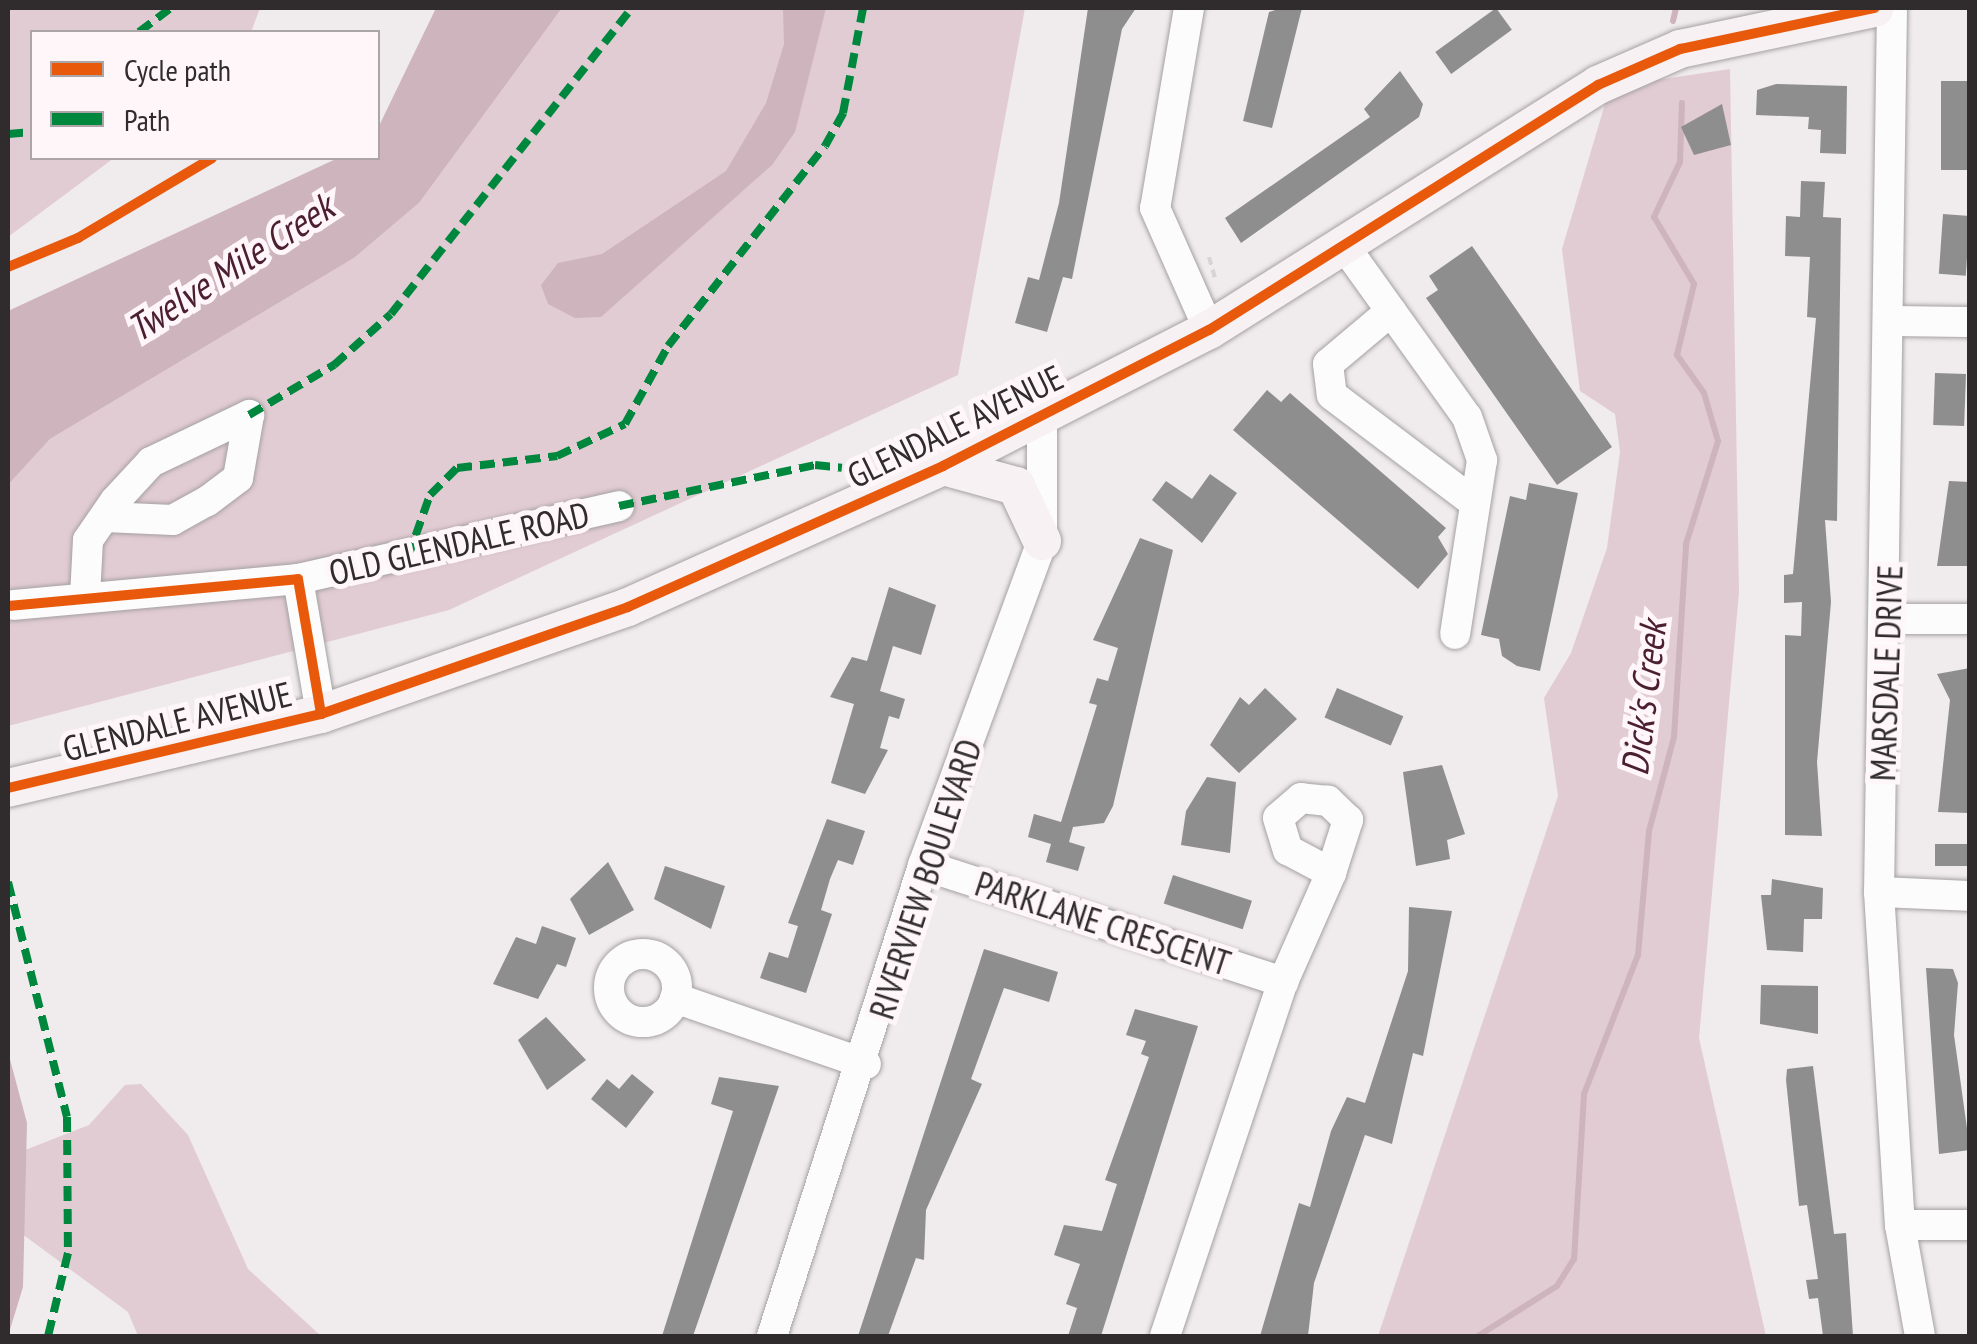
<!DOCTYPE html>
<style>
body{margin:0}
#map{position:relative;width:1977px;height:1344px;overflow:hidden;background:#f0ebed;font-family:"PT Sans Narrow",sans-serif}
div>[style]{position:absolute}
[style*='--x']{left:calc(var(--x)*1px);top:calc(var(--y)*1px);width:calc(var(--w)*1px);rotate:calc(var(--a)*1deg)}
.forest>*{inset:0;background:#e2ccd3}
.water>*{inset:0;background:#ceb4bd}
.stream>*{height:6px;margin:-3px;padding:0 3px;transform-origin:3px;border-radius:3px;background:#ceb4bd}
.building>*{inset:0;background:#8f8e8e;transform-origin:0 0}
.path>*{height:4px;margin-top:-2px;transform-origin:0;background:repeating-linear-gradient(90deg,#d6d4d4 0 8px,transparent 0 13px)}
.roads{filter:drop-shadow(0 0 2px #a5a1a2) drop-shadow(0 0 2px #a5a1a2)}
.minor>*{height:30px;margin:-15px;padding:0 15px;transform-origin:15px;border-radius:15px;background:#fdfcfc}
.minor>.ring{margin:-15px;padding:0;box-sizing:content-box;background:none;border:30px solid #fdfcfc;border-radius:50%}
.major>*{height:38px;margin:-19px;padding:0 19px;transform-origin:19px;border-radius:19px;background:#f7f1f3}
.quiet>*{height:8px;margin-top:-4px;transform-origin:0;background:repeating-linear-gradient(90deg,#00873e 0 15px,transparent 0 23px)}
.cycleway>*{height:10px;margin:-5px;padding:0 5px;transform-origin:5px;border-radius:5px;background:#e8590c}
span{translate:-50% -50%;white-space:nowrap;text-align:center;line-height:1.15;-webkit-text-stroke:10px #fff6f9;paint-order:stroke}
.street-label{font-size:35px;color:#302c2d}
.water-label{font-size:38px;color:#4b1e31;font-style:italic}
.frame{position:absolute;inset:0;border:10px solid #302c2d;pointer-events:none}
.legend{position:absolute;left:30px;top:30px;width:350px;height:130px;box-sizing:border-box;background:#fff6f9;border:2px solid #aca5a7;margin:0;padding:12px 18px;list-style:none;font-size:30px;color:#302c2d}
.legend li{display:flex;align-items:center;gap:20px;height:50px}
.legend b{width:50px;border:2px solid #aca5a7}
</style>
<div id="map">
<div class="forest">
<div style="clip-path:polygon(8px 8px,260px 8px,251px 32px,32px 32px,32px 158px,114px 158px,8px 237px)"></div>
<div style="clip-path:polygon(562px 8px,1025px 8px,958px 375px,449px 610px,8px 726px,8px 485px,50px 439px,354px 258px,419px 203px)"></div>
<div style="clip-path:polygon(1730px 69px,1739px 592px,1699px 1038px,1766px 1336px,1378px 1336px,1558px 796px,1544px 698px,1571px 653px,1607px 548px,1620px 452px,1615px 414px,1580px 391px,1562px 249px,1610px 87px)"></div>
<div style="clip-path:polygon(141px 1084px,188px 1135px,248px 1269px,321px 1336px,138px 1336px,128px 1312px,10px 1225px,15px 1154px,89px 1125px,125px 1085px)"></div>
</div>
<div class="water">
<div style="clip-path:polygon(436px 8px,562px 8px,419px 203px,354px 258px,50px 439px,8px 485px,8px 311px,338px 158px,378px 158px,378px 128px)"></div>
<div style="clip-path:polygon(783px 8px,826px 8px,795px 132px,772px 165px,601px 317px,575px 318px,548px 304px,541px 285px,558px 263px,602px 254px,726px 171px,766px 103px,784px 44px)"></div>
<div style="clip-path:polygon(8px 1052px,27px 1123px,23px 1287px,8px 1336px)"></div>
</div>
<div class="stream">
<div style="--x:1673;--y:21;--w:13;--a:-77"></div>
<div style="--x:1478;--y:1336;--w:93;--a:-32.3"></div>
<div style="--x:1557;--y:1286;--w:32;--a:-58"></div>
<div style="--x:1574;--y:1259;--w:165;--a:-86.5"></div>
<div style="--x:1584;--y:1094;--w:149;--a:-68.8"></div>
<div style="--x:1638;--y:955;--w:124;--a:-84.9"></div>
<div style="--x:1649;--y:831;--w:97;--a:-75.1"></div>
<div style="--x:1674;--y:737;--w:193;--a:-86.4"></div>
<div style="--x:1686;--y:544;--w:108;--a:-72.7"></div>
<div style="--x:1718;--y:441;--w:50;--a:-106.3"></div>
<div style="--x:1704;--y:393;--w:47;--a:-125.4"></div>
<div style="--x:1677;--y:355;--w:73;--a:-76.5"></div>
<div style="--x:1694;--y:284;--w:78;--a:-120.8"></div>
<div style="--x:1654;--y:217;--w:61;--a:-64.7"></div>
<div style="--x:1680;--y:162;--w:59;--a:-88.1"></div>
</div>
<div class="building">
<div style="clip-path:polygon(1088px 8px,1136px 8px,1122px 29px,1072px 279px,1063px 277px,1047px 332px,1015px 323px,1028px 277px,1039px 280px,1059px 203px)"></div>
<div style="clip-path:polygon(1281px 8px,1302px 8px,1272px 128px,1243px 121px,1269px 12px)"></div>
<div style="left:1496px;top:8px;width:27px;height:75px;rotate:54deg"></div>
<div style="clip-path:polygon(1400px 71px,1423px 104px,1419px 117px,1241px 243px,1225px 218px,1370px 117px,1364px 109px)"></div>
<div style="left:1941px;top:81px;width:29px;height:89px"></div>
<div style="clip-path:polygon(1776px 84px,1847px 86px,1846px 154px,1820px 153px,1821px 130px,1808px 129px,1809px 117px,1756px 115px,1757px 90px)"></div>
<div style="clip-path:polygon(1722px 104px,1731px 145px,1694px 155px,1681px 127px)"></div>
<div style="clip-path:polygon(1801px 181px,1825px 182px,1823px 217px,1841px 218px,1837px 521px,1825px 520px,1831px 602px,1817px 762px,1822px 836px,1785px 835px,1785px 635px,1801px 636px,1802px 602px,1784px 603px,1784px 575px,1793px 574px,1816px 318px,1807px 317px,1810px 257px,1785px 256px,1786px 216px,1800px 217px)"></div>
<div style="left:1943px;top:214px;width:27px;height:60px;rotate:4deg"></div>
<div style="clip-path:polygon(1472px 246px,1612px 447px,1557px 485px,1426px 298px,1438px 290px,1429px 276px)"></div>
<div style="left:1935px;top:373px;width:31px;height:52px;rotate:2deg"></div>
<div style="clip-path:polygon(1267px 390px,1281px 402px,1290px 393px,1446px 528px,1438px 537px,1448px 554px,1418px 589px,1233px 430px)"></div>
<div style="clip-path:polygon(1210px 474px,1237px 493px,1202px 543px,1152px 500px,1166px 481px,1192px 499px)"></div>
<div style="clip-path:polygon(1949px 481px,1970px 482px,1970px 566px,1937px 566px)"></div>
<div style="clip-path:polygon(1529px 483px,1578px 493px,1540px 671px,1517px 666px,1502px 656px,1499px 639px,1481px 635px,1510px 496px,1526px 500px)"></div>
<div style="clip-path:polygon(1140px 538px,1173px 550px,1113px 806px,1104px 823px,1073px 827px,1069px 842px,1085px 847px,1078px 871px,1046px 862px,1051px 844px,1028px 837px,1034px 814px,1061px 822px,1097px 705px,1089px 703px,1097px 678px,1108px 681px,1118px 648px,1093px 640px)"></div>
<div style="clip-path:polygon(889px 587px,936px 605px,921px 655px,893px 646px,880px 691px,905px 699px,899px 719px,889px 716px,880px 748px,888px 750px,865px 794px,831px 783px,854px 704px,830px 697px,852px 657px,867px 661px)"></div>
<div style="clip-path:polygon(1970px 668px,1968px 813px,1938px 812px,1950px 700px,1937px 674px)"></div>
<div style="clip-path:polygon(1265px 688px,1297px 719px,1239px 773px,1210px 745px,1240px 697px,1249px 705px)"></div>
<div style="left:1337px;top:688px;width:72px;height:32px;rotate:23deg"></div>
<div style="clip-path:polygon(1442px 765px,1465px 834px,1447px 840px,1450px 859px,1416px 866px,1403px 772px)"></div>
<div style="clip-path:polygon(1207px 777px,1236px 782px,1230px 853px,1181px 845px,1186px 811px)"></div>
<div style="clip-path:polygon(827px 819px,865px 831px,853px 865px,838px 860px,830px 879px,821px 910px,832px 914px,806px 993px,760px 978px,769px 952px,788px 958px,798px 926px,788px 923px)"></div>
<div style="left:1935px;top:844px;width:35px;height:22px"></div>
<div style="clip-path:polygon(608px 862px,634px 910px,589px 935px,570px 899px)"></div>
<div style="clip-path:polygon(665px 866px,725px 886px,711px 929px,654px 899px)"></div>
<div style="left:1173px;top:875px;width:83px;height:30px;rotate:18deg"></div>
<div style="clip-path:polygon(1772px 879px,1823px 888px,1822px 919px,1804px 919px,1803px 952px,1767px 950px,1761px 895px,1771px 895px)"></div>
<div style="clip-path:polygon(1409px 907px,1452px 911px,1423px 1056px,1413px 1053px,1392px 1144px,1365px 1135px,1314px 1283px,1308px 1336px,1260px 1336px,1299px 1203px,1310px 1207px,1331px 1131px,1347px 1097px,1365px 1103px,1408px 971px)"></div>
<div style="clip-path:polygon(542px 926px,576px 938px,566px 967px,557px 964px,538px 999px,493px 984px,516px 937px,536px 944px)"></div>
<div style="clip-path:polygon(984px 949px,1058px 972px,1049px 1002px,1004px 988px,971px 1079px,982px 1084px,926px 1210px,924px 1260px,916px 1258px,888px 1336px,858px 1336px)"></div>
<div style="clip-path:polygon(1926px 968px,1953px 969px,1958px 983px,1954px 1035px,1970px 1150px,1939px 1154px)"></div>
<div style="clip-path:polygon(1761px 985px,1818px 986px,1818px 1034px,1760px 1024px)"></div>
<div style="clip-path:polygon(1135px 1009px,1198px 1026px,1101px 1336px,1068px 1336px,1077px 1308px,1066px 1304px,1080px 1264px,1054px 1255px,1064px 1225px,1102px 1231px,1117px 1184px,1105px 1180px,1149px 1057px,1141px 1054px,1146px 1041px,1126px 1035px)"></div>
<div style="clip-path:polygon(546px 1017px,586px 1060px,547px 1090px,518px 1040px)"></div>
<div style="clip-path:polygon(1813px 1066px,1834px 1234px,1846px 1233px,1853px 1336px,1823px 1336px,1818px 1298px,1809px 1299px,1806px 1280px,1818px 1279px,1807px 1205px,1799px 1206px,1786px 1080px,1787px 1069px)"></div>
<div style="clip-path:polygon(632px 1074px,654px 1092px,626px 1128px,591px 1099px,607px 1079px,619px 1089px)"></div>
<div style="clip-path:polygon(719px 1077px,779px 1086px,693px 1336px,662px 1336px,733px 1111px,711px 1104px)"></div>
</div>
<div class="path">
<div style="--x:1209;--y:257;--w:22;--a:74"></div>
</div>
<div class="roads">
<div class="minor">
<div style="--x:1189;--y:8;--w:203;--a:99.6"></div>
<div style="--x:1155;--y:208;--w:133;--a:66.1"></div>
<div style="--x:1892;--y:8;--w:884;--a:90.84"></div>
<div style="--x:1879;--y:892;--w:334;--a:86.4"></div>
<div style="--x:1900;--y:1225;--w:113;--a:79.8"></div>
<div style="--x:1348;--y:251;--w:204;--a:54.4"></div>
<div style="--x:1467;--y:417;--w:46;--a:70.8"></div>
<div style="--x:1482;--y:460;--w:176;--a:98.8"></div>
<div style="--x:1391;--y:311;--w:82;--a:139.9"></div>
<div style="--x:1328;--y:364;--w:31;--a:83"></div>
<div style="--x:1332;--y:395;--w:179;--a:37.1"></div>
<div style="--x:1891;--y:321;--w:79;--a:0.7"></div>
<div style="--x:298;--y:579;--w:137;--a:80.3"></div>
<div style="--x:85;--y:597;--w:57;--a:-87"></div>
<div style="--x:88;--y:540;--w:47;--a:-55.3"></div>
<div style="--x:115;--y:501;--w:53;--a:-47.3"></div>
<div style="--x:151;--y:462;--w:109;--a:-25.6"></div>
<div style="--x:249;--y:415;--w:64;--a:99.9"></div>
<div style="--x:238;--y:478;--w:39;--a:143"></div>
<div style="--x:207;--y:501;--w:39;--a:151"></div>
<div style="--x:173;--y:520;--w:68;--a:-177.5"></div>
<div style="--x:13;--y:605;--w:286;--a:-5.2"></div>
<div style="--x:298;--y:579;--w:329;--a:-12.8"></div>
<div style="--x:1888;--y:619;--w:82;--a:0"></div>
<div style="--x:923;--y:865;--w:379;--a:18"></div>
<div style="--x:1879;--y:892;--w:91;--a:2.5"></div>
<div class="ring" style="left:609px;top:954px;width:38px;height:38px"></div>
<div style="--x:675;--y:998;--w:202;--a:19.1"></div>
<div style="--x:1900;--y:1225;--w:70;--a:0"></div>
<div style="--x:772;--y:1336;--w:495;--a:-72.2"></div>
<div style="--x:923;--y:865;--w:345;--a:-69.8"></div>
<div style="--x:1042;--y:541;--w:124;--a:-90"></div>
<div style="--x:1165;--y:1336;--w:373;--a:-71.6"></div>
<div style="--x:1283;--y:982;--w:119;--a:-66.2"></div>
<div style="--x:1331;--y:873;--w:56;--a:-72.2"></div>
<div style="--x:1348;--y:820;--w:28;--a:-136"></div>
<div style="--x:1328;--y:801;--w:27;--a:-174"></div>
<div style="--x:1301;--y:798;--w:30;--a:139"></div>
<div style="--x:1278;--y:818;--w:34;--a:73"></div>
<div style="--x:1288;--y:850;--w:49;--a:28.1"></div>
</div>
<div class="major">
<div style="--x:943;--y:466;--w:76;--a:15.3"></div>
<div style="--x:1016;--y:486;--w:61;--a:64.7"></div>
<div style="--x:8;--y:788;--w:322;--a:-13.3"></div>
<div style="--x:321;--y:714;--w:325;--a:-19.2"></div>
<div style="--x:628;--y:607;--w:345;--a:-24.1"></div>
<div style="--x:943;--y:466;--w:299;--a:-27.1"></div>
<div style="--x:1209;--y:330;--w:460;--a:-32.2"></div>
<div style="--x:1598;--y:85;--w:90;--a:-23.7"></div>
<div style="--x:1680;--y:49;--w:199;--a:-11.9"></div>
</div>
</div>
<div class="quiet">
<div style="--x:139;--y:32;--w:40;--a:-37"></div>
<div style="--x:8;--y:134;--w:24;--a:-5"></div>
<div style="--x:249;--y:415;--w:99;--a:-30.5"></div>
<div style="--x:334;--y:365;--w:76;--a:-41.8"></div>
<div style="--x:391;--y:314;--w:390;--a:-51.8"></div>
<div style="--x:619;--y:506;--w:200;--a:-11.8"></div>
<div style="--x:815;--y:465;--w:27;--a:6"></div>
<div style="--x:408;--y:557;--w:66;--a:-70.5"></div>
<div style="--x:430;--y:495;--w:38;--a:-45"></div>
<div style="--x:457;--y:468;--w:101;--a:-6.8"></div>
<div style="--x:557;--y:456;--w:75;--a:-25.2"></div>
<div style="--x:625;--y:424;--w:89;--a:-61.1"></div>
<div style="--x:668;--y:346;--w:254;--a:-51.9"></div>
<div style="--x:825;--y:146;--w:38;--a:-61"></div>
<div style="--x:843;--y:113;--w:107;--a:-79.2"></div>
<div style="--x:8;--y:882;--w:242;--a:75.9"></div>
<div style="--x:67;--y:1117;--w:136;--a:89.6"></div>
<div style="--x:68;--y:1253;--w:85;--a:103.5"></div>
</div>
<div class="cycleway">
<div style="--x:8;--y:267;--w:76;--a:-22.5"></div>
<div style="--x:78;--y:238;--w:156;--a:-30.8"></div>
<div style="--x:8;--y:606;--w:291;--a:-5.3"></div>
<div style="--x:298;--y:579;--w:137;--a:80.3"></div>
<div style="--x:8;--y:788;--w:322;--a:-13.3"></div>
<div style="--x:321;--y:714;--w:325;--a:-19.2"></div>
<div style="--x:628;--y:607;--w:345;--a:-24.1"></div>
<div style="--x:943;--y:466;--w:299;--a:-27.1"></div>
<div style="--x:1209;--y:330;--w:460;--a:-32.2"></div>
<div style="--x:1598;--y:85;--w:90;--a:-23.7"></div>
<div style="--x:1680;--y:49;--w:199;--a:-11.9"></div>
</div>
<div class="street-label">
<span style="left:955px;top:426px;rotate:-26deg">GLENDALE AVENUE</span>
<span style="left:459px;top:543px;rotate:-13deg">OLD GLENDALE ROAD</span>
<span style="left:1886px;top:673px;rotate:-88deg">MARSDALE DRIVE</span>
<span style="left:177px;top:721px;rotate:-14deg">GLENDALE AVENUE</span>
<span style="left:925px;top:879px;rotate:-72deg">RIVERVIEW BOULEVARD</span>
<span style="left:1103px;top:923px;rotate:18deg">PARKLANE CRESCENT</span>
</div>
<div class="water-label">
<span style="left:230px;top:267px;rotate:-33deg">Twelve Mile Creek</span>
<span style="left:1643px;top:698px;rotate:-83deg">Dick's Creek</span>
</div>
<div class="frame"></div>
<ul class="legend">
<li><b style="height:12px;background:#e8590c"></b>Cycle path</li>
<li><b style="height:12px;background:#00873e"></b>Path</li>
</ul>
</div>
